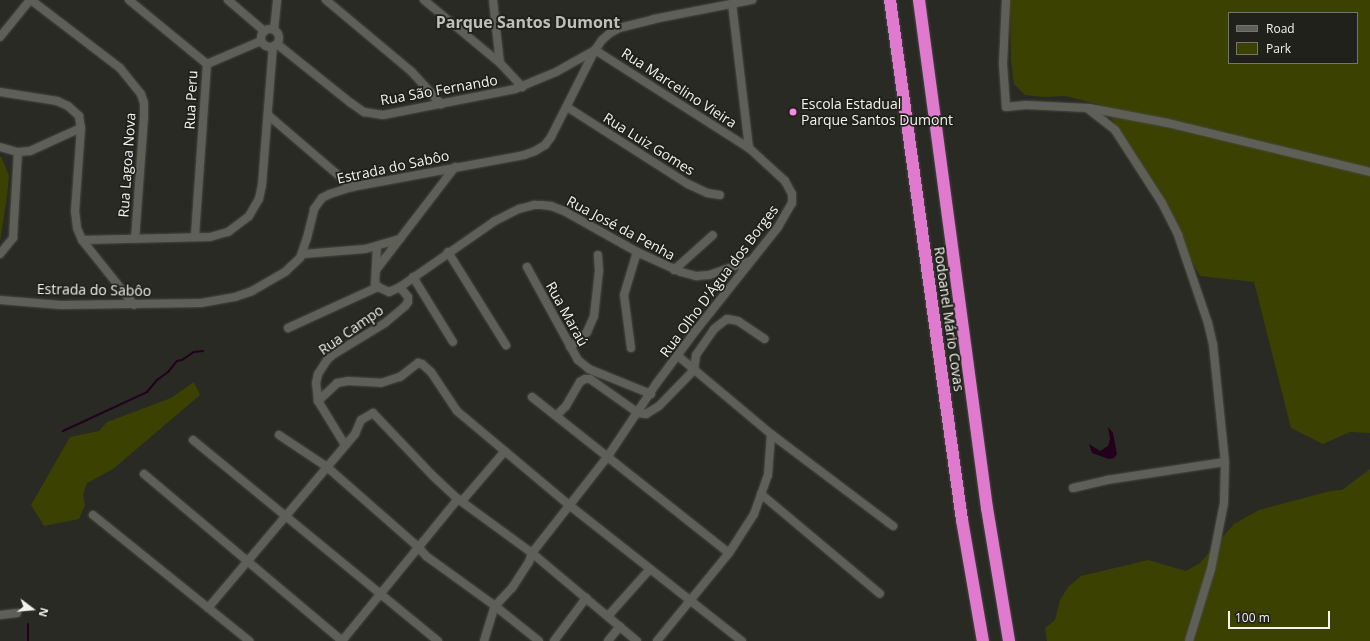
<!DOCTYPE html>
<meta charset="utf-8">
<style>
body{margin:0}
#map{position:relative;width:1370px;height:641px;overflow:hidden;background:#292a23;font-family:"Open Sans",sans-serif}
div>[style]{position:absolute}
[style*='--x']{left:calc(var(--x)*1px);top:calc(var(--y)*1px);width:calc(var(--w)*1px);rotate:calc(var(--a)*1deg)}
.green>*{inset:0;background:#3b4100}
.water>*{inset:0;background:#22001e}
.stream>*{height:2px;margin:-1px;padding:0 1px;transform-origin:1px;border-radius:1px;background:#22001e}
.roads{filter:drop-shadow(0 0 1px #484943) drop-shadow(0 0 1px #484943)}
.minor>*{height:8px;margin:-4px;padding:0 4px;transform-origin:4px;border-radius:4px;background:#5e6058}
.minor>.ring{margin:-4px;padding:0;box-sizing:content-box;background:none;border:8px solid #5e6058;border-radius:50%}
.highway>*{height:12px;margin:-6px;padding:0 6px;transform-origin:6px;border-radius:6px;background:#e07acf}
.dots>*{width:11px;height:11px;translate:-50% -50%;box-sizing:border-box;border:2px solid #20211a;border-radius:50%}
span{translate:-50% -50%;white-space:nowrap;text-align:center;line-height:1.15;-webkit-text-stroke:3.5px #20211a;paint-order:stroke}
.street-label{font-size:14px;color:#f2f3ee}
.poi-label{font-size:14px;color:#f2f3ee}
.left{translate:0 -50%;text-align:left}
.quarter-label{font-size:16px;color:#bec0b7;font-weight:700}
.legend{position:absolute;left:1228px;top:12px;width:130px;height:52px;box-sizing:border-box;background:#20211a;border:1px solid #74756f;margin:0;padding:5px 7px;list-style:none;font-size:12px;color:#f2f3ee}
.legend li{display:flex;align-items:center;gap:8px;height:20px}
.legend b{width:20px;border:1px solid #74756f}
.north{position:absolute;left:12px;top:589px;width:40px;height:40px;-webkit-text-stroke:3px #20211a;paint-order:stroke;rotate:106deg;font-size:11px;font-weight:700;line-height:16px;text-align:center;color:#f2f3ee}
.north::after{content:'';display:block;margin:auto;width:14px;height:18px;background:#f2f3ee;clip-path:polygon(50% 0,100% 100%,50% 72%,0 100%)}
.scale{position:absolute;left:1228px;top:611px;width:102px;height:18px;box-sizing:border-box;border:2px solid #f2f3ee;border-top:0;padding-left:5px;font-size:12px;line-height:14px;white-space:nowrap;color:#f2f3ee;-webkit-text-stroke:3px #20211a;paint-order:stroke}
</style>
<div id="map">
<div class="green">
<div style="clip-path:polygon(evenodd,1010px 0,1370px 0,1370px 433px,1350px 432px,1323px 444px,1291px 428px,1254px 282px,1200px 276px,1110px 116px,1101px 105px,1065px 96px,1043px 97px,1025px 95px,1014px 84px,1011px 61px,1010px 0,1229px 13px,1357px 13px,1357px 63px,1229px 63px,1229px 13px)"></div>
<div style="clip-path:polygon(0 156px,2px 158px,9px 176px,7px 196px,0 242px)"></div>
<div style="clip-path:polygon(194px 382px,200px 395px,113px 469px,87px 483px,83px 495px,85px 505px,79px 519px,44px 526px,31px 505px,70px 437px,99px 431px,107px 422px,171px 398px)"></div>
<div style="clip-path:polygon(1370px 469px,1370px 641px,1047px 641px,1045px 628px,1055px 620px,1060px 600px,1068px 587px,1081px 576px,1148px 560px,1186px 571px,1200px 563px,1234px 524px,1259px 510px,1330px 491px,1342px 490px)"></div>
</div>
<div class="water">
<div style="clip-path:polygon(1108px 427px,1113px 433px,1117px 454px,1114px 458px,1109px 459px,1092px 453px,1089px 444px,1100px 451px,1108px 446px,1110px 439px)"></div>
</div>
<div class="stream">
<div style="--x:63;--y:431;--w:93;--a:-24.9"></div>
<div style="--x:147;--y:392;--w:16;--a:-50"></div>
<div style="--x:157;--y:380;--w:14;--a:-36"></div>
<div style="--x:168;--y:372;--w:14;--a:-51"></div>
<div style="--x:177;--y:361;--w:5;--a:-11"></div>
<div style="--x:182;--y:360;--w:14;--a:-34"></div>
<div style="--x:194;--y:352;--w:9;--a:-6"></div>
<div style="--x:28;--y:624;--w:17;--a:90"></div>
</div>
<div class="roads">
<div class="minor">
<div style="--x:31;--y:0;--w:112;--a:37.4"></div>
<div style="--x:120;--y:68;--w:33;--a:51"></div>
<div style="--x:141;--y:94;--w:9;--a:72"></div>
<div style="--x:144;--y:103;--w:14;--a:90"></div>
<div style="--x:144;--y:117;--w:122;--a:94.2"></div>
<div style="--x:129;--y:0;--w:101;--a:39.4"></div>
<div style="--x:207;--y:64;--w:173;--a:94"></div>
<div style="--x:228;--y:0;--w:48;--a:40.7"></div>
<div style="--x:326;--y:0;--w:111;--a:39.9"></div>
<div style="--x:411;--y:71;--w:45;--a:47.7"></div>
<div style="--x:424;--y:0;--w:99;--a:39.7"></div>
<div style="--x:500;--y:63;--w:33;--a:47"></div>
<div style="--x:493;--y:0;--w:63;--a:83.7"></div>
<div style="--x:1006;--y:0;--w:64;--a:92.7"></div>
<div style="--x:1003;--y:64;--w:43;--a:86"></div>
<div style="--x:1006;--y:107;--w:20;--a:-6"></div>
<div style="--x:1026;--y:105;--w:61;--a:2.8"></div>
<div style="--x:1087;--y:108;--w:36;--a:38"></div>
<div style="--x:1115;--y:130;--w:87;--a:57.2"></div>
<div style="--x:1162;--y:203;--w:36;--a:63"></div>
<div style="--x:1178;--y:235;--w:93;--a:71.2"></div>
<div style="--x:1208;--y:323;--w:22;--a:77"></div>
<div style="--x:1213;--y:344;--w:119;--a:84.2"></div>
<div style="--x:1225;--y:462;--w:41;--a:91.4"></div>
<div style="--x:1224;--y:503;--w:67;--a:101.1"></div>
<div style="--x:1211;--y:569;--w:75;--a:107"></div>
<div class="ring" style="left:261px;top:29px;width:10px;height:10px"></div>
<div style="--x:274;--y:30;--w:30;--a:-84"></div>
<div style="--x:0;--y:37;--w:48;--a:-51"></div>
<div style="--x:277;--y:44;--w:95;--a:38.6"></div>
<div style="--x:351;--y:103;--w:16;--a:35"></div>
<div style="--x:364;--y:112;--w:19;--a:9"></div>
<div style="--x:383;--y:115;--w:135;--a:-11.1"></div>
<div style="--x:515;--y:89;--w:44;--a:-22.5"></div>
<div style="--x:556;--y:72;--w:45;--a:-29.4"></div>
<div style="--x:595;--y:50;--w:183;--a:32.5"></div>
<div style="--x:207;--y:64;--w:59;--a:-23.1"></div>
<div style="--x:0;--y:92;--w:58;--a:9"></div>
<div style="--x:57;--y:101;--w:12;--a:24"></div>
<div style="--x:68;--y:106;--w:15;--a:42"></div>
<div style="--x:79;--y:116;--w:12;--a:81"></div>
<div style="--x:81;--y:128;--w:83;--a:94.1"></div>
<div style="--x:75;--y:211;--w:17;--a:83"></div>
<div style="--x:77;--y:228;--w:13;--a:67"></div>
<div style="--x:82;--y:240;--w:83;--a:51.3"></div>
<div style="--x:567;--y:107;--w:143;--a:32.5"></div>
<div style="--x:688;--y:184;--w:21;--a:25"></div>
<div style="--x:707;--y:193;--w:13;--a:9"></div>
<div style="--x:1089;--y:108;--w:80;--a:10.8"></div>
<div style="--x:1168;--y:123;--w:208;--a:13.6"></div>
<div style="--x:268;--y:115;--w:111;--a:40.6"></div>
<div style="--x:0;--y:147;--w:19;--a:16"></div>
<div style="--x:18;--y:152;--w:12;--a:-5"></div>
<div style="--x:30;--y:151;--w:56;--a:-24.3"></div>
<div style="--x:82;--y:240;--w:128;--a:-1.3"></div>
<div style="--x:210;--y:237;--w:19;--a:-16"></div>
<div style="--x:228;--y:232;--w:26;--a:-37"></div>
<div style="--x:249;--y:216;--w:20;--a:-60"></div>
<div style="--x:259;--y:199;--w:14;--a:-78"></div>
<div style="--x:262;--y:185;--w:139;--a:-85.5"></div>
<div style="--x:377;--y:246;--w:37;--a:93"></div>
<div style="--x:375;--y:283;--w:5;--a:53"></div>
<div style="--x:378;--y:287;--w:12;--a:24"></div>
<div style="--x:389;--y:292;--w:12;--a:-24"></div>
<div style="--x:400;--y:287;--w:116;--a:-34.8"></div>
<div style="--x:495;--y:221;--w:27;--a:-27"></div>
<div style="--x:519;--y:209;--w:16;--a:-15"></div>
<div style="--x:534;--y:205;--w:7;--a:0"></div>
<div style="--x:541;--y:205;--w:10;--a:6"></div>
<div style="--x:551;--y:206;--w:14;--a:21"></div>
<div style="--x:564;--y:211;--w:84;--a:29.3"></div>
<div style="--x:637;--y:252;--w:48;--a:24.4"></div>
<div style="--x:681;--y:272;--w:16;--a:15"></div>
<div style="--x:696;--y:276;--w:13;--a:-4"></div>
<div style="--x:709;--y:275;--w:43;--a:-18.9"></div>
<div style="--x:448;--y:252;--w:110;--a:58.1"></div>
<div style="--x:0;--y:254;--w:21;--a:-51"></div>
<div style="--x:13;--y:238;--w:86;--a:-86.7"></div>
<div style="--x:303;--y:254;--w:62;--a:-4.6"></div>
<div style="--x:365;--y:249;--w:36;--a:-16"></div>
<div style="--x:527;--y:267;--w:106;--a:61.3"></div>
<div style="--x:578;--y:360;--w:14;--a:39"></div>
<div style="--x:589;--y:369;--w:67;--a:22"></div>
<div style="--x:376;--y:270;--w:130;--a:-52.5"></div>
<div style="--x:674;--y:270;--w:52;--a:-41.9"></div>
<div style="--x:413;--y:277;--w:76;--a:58.4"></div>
<div style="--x:0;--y:300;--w:61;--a:4.7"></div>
<div style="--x:61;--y:305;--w:140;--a:-0.8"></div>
<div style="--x:201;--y:303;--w:35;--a:-10"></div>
<div style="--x:235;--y:297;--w:18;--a:-19"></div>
<div style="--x:252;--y:291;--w:39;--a:-30"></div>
<div style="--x:286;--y:271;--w:19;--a:-43"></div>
<div style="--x:300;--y:258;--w:21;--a:-71"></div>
<div style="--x:307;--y:238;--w:30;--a:-76"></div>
<div style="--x:314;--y:209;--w:14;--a:-54"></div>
<div style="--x:322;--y:198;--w:9;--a:-27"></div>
<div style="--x:330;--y:194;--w:23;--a:-18"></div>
<div style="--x:352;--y:187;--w:175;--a:-10.5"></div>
<div style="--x:524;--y:155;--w:12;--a:-20"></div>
<div style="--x:535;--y:151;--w:12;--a:-31"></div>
<div style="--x:545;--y:145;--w:10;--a:-53"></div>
<div style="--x:551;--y:137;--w:97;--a:-63.2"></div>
<div style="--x:595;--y:50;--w:12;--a:-55"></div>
<div style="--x:602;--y:40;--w:11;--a:-41"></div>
<div style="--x:610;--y:33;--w:10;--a:-29"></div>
<div style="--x:619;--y:28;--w:36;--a:-14"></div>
<div style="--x:654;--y:19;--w:100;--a:-11"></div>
<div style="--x:288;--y:328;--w:99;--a:-24.5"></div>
<div style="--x:570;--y:347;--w:23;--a:-41"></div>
<div style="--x:587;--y:332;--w:17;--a:-66"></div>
<div style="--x:594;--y:316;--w:45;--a:-83.7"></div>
<div style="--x:599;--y:271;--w:16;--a:-94"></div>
<div style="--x:631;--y:348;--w:53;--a:-97.5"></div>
<div style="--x:624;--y:295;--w:45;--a:-73.2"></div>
<div style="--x:678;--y:356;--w:121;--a:40"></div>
<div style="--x:771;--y:434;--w:153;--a:37"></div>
<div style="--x:532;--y:397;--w:251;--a:38.4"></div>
<div style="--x:318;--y:401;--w:26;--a:-43"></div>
<div style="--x:337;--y:383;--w:11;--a:-10"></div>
<div style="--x:348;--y:381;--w:33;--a:3"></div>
<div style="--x:381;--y:383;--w:20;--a:-18"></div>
<div style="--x:400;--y:377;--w:23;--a:-38"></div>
<div style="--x:418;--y:363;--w:4;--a:14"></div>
<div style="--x:422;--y:364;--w:12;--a:42"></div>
<div style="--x:431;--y:372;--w:47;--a:56.3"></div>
<div style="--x:457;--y:411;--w:146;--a:40"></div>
<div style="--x:569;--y:505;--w:220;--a:38.2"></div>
<div style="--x:556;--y:416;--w:14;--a:-45"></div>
<div style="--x:566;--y:406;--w:28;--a:-60"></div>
<div style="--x:580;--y:382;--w:6;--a:-31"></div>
<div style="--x:585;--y:379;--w:5;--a:0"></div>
<div style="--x:590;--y:379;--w:59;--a:35.3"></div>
<div style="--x:638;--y:413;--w:8;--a:7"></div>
<div style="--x:646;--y:414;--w:15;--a:-32"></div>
<div style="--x:659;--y:406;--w:50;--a:-45.8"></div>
<div style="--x:694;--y:370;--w:15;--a:-82"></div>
<div style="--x:696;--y:355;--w:32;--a:-55"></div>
<div style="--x:714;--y:329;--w:16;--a:-38"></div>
<div style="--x:727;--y:319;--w:11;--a:10"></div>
<div style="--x:738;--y:321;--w:32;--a:34"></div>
<div style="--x:279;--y:435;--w:58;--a:33.7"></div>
<div style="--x:327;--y:467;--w:121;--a:41.3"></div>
<div style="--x:418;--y:547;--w:12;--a:48"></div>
<div style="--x:426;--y:556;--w:85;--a:35.9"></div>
<div style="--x:495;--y:606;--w:56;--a:38.5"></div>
<div style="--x:193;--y:440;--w:317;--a:39.4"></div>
<div style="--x:345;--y:445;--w:52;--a:-121.5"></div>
<div style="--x:318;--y:401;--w:18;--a:-96"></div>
<div style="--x:316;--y:383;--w:9;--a:-77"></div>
<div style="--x:318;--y:374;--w:17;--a:-57"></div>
<div style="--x:327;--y:360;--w:9;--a:-41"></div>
<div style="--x:334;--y:354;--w:60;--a:-31.3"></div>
<div style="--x:385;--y:323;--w:26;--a:-40"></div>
<div style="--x:405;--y:306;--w:5;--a:-53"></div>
<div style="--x:408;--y:302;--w:5;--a:-90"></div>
<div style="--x:408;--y:297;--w:13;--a:-129"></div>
<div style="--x:144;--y:474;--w:259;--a:40.1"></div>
<div style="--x:1073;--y:488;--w:35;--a:-13"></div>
<div style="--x:1107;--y:480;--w:119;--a:-8.7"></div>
<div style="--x:761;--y:494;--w:155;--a:40"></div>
<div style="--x:462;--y:501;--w:66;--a:-49.3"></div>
<div style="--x:93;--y:515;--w:201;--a:38.9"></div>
<div style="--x:208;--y:608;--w:228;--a:-49.8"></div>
<div style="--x:355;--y:434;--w:15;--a:-67"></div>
<div style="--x:361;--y:420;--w:14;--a:-30"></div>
<div style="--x:373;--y:413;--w:87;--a:46.4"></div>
<div style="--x:433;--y:476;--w:34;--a:43"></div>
<div style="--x:458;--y:499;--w:92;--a:36.1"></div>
<div style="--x:532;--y:553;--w:137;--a:40"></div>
<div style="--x:0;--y:615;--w:17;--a:-7"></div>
<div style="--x:608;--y:616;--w:63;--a:-48.2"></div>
<div style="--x:342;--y:641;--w:183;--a:-50.8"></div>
<div style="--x:484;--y:641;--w:37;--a:-73"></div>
<div style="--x:495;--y:606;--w:25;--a:-47"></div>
<div style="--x:512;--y:588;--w:31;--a:-57"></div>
<div style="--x:529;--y:562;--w:9;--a:-72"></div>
<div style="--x:532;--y:553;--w:123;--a:-51.9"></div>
<div style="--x:608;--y:456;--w:87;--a:-56.3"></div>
<div style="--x:656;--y:384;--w:69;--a:-53.3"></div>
<div style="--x:697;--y:329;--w:130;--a:-51.5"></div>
<div style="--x:778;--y:227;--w:28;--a:-60"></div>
<div style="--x:792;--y:203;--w:9;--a:-90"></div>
<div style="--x:792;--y:194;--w:15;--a:-118"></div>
<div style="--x:785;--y:181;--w:49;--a:-137.5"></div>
<div style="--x:749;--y:148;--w:145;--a:-96.7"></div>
<div style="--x:554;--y:641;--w:54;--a:-53.3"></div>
<div style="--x:608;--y:641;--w:19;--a:-51"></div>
<div style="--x:657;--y:641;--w:114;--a:-50.7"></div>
<div style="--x:729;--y:553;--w:46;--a:-57.3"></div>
<div style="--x:754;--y:514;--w:41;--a:-70.3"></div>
<div style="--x:768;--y:475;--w:41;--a:-85.8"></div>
</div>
<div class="highway">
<div style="--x:890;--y:0;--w:525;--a:82.12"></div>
<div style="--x:962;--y:520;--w:123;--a:80.2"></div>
<div style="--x:919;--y:0;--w:513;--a:82.38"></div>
<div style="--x:987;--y:508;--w:135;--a:80.6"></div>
</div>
</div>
<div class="dots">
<div style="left:793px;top:112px;background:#fa87e7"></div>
</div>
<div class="street-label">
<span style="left:679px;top:88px;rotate:33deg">Rua Marcelino Vieira</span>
<span style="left:439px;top:90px;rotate:-10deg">Rua São Fernando</span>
<span style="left:191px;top:100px;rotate:-87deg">Rua Peru</span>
<span style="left:649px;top:144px;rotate:32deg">Rua Luiz Gomes</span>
<span style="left:127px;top:165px;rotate:-86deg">Rua Lagoa Nova</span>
<span style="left:393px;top:167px;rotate:-12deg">Estrada do Sabôo</span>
<span style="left:621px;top:228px;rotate:28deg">Rua José da Penha</span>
<span style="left:719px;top:281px;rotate:-53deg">Rua Olho D'Água dos Borges</span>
<span style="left:94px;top:290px;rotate:1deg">Estrada do Sabôo</span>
<span style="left:567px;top:314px;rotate:61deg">Rua Maraú</span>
<span style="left:949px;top:319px;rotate:82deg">Rodoanel Mário Covas</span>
<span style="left:351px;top:330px;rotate:-35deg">Rua Campo</span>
</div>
<div class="poi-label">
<span class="left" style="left:801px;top:112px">Escola Estadual<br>Parque Santos Dumont</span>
</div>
<div class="quarter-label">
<span style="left:528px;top:22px">Parque Santos Dumont</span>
</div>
<ul class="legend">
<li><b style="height:5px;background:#5e6058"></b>Road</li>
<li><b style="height:11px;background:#3b4100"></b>Park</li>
</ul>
<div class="north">N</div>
<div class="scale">100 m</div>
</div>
